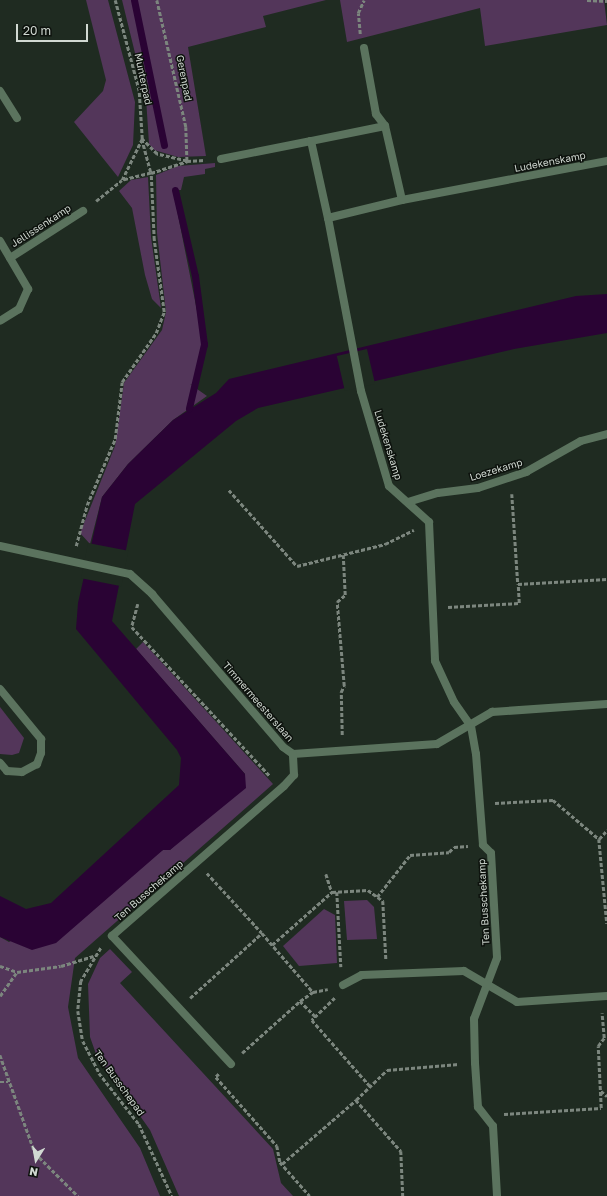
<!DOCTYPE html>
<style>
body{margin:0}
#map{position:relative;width:607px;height:1196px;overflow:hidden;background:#1f2b21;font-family:"Golos Text",sans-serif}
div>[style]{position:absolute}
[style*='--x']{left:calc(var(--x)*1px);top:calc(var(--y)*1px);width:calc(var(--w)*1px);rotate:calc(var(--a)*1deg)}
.green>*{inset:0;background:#53365a}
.water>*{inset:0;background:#2a0334}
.pier>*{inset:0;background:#1f2b21;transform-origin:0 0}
.stream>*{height:7px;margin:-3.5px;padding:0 3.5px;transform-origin:3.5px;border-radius:3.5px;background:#2a0334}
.path>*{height:2.5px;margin-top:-1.25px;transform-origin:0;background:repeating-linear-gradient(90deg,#7c867e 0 4px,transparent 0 6px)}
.street>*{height:8px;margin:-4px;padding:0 4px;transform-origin:4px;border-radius:4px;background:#5b735e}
span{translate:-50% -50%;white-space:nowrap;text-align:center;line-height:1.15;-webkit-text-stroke:3px #0d120d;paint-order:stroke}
.street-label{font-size:10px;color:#d1d9d2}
.north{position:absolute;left:16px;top:1140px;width:40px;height:40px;-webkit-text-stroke:3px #0d120d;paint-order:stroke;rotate:191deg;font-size:11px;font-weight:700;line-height:16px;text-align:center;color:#d1d9d2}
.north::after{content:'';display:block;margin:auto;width:14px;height:18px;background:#d1d9d2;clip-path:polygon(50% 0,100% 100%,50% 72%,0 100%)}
.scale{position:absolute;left:16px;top:24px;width:72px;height:18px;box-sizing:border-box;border:2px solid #d1d9d2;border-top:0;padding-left:5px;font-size:12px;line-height:14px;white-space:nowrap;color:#d1d9d2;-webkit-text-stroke:3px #0d120d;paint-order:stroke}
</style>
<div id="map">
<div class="green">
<div style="clip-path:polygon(86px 0,108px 0,135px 102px,133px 145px,118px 177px,74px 122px,103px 91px,106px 80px)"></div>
<div style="clip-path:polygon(122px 0,326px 0,263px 16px,266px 27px,188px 47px,206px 156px,178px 157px,154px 150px,149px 144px,146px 98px)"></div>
<div style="clip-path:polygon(340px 0,604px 0,607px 25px,485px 46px,480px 8px,347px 42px)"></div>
<div style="clip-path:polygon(215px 163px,215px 167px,205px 169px,205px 174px,184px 177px,181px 190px,173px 190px,202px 336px,199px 372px,195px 386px,190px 384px,207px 396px,173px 420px,128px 464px,102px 497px,90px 544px,80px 533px,115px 446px,124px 383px,162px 330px,166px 312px,157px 233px,156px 175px,178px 166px)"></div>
<div style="clip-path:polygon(148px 177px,151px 237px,161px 308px,152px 299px,145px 275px,132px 208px,119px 191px,131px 180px)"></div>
<div style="clip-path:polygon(143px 642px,273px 784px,75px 958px,68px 1007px,78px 1058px,140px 1148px,160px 1196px,0 1196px,0 937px,9px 942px,163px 850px,170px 850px,245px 774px,136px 649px)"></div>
<div style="clip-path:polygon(0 707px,24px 738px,19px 753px,12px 755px,0 754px)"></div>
<div style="clip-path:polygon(367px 900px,374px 907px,377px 939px,347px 940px,344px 901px)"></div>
<div style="clip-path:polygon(324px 909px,335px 915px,337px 963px,299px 966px,283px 946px)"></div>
<div style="clip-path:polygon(110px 949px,132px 972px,120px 983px,273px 1149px,281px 1183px,293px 1196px,179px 1196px,150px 1130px,96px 1054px,90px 1037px,88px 984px,100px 958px)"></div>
</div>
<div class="water">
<div style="clip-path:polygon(607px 294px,607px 333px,514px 349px,258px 408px,236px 421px,135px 504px,112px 621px,245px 774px,246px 788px,170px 850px,163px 850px,56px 943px,32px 950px,0 937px,0 896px,26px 909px,51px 903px,179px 785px,181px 758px,177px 750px,76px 629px,78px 603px,102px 497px,128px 464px,173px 420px,216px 393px,229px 379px,576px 296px)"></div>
</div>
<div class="pier">
<div style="left:367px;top:349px;width:36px;height:31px;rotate:77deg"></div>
<div style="left:88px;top:543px;width:41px;height:36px;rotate:11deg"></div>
</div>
<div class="stream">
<div style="--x:134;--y:0;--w:148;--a:78.3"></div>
<div style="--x:175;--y:190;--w:88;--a:76.9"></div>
<div style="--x:195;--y:276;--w:69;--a:82.5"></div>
<div style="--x:204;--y:344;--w:66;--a:103.2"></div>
</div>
<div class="path">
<div style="--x:157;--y:0;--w:130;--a:77.1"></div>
<div style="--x:186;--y:127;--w:34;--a:88"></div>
<div style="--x:187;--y:161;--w:31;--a:-167"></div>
<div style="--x:157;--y:154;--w:21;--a:-135"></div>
<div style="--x:142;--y:139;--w:35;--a:75"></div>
<div style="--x:151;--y:173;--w:38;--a:-18"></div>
<div style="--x:187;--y:161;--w:18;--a:-3"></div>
<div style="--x:587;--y:0;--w:20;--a:3"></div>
<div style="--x:360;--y:34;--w:21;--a:-95"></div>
<div style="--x:358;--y:13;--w:14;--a:-65"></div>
<div style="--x:96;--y:201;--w:33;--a:-39"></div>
<div style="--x:122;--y:180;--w:46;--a:-64"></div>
<div style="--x:142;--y:139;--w:48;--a:-93.6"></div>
<div style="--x:139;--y:91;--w:94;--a:-104.8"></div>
<div style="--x:229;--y:490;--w:102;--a:48.2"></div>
<div style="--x:297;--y:566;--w:91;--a:-14"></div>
<div style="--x:385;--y:544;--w:32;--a:-26"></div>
<div style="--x:512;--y:494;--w:90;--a:86.2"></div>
<div style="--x:518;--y:584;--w:89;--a:-3.2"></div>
<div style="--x:76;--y:546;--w:42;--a:-75"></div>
<div style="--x:87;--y:505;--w:72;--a:-67"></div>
<div style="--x:115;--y:439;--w:57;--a:-83"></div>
<div style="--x:122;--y:382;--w:60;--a:-55.2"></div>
<div style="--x:156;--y:333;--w:22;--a:-69"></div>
<div style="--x:164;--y:312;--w:73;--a:-97.9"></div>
<div style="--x:154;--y:240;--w:67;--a:-92.6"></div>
<div style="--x:151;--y:173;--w:30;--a:166"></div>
<div style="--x:138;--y:604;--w:24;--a:105"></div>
<div style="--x:132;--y:627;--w:203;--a:47.2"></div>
<div style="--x:448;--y:607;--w:71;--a:-3.2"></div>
<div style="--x:519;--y:603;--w:19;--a:-93"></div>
<div style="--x:342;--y:735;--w:43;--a:-91.3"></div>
<div style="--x:341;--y:692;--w:7;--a:-63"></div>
<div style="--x:344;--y:686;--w:84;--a:-94.8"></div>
<div style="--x:337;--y:602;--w:11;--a:-41"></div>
<div style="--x:345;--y:595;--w:40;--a:-92.9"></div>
<div style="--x:495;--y:803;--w:58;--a:-3"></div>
<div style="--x:553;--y:800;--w:60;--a:40.3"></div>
<div style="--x:599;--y:839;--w:12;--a:-48"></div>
<div style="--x:599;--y:839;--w:85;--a:84.6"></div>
<div style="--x:207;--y:873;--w:81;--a:47.5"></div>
<div style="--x:326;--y:874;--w:19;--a:72"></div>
<div style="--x:337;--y:892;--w:75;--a:86.9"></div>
<div style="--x:377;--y:897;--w:53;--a:-51.8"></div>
<div style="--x:410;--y:855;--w:39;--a:-4"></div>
<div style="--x:449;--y:852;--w:7;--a:-45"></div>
<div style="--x:454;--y:847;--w:14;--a:-4"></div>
<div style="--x:272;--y:945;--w:80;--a:-41.5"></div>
<div style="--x:332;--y:892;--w:36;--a:-3"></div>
<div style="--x:368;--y:890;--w:19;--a:36"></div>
<div style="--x:383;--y:901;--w:58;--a:87"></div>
<div style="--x:101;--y:948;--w:39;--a:121"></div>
<div style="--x:81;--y:981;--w:30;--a:96"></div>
<div style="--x:78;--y:1011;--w:30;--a:81"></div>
<div style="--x:83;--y:1041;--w:36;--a:63"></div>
<div style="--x:99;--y:1073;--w:65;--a:51.9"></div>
<div style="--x:139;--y:1124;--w:79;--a:65.4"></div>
<div style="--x:0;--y:966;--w:18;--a:19"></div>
<div style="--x:0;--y:996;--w:29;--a:-55"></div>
<div style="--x:17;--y:972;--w:44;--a:-7.8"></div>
<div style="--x:61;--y:966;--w:34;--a:-17"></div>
<div style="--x:190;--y:998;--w:97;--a:-42.1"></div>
<div style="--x:262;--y:933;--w:78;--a:49.2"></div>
<div style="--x:335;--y:998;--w:32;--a:136"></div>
<div style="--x:312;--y:1020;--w:88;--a:48.7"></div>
<div style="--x:300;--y:1001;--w:23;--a:45"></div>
<div style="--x:242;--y:1053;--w:78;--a:-41.9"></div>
<div style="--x:300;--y:1001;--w:16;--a:-35"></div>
<div style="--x:313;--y:992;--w:15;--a:-11"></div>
<div style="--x:0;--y:1055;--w:104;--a:70.3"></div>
<div style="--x:35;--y:1153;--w:61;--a:45"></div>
<div style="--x:219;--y:1074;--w:4;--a:135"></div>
<div style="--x:216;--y:1077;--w:92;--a:48.5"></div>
<div style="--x:277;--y:1146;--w:16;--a:79"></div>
<div style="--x:280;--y:1162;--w:45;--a:48.6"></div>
<div style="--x:0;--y:1082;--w:8;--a:0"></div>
<div style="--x:601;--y:1091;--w:8;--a:40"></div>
<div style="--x:356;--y:1100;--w:43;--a:-44.1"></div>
<div style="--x:387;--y:1070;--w:72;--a:-4.8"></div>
<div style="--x:504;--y:1114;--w:97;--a:-3.5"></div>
<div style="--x:601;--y:1108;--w:62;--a:-92.8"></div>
<div style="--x:598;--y:1046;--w:10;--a:-53"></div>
<div style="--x:604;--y:1038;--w:25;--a:-95"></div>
<div style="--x:282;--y:1164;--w:98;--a:-40.9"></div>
<div style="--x:356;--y:1100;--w:68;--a:48.6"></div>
<div style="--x:401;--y:1151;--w:45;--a:87.5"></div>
</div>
<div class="street">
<div style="--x:364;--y:48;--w:67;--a:79.7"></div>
<div style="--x:376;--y:114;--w:15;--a:53"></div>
<div style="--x:0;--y:91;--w:32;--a:58"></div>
<div style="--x:221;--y:159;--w:92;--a:-11.3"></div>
<div style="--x:402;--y:200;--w:76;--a:-102.9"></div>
<div style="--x:385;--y:126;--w:76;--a:168.5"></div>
<div style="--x:311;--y:141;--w:79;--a:77.6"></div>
<div style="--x:328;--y:218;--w:76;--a:-13.7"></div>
<div style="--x:402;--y:200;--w:209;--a:-10.8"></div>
<div style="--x:328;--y:218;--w:176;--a:79.2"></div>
<div style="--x:361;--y:391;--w:99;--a:73.6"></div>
<div style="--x:389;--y:486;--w:54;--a:42"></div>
<div style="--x:429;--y:522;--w:139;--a:87.5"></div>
<div style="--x:435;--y:661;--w:45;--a:65.1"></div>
<div style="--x:454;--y:702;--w:29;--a:55"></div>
<div style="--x:471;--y:726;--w:28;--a:80"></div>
<div style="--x:476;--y:754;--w:91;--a:85.6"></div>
<div style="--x:483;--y:845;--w:11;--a:45"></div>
<div style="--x:491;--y:853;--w:105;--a:86.7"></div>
<div style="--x:497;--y:958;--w:65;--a:110.7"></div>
<div style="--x:474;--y:1019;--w:44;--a:88.7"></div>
<div style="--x:475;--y:1063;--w:44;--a:86.1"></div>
<div style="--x:478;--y:1107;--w:24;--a:52"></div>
<div style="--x:493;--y:1126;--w:70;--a:86.7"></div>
<div style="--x:0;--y:241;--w:56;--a:59.7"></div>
<div style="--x:28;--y:289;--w:22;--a:114"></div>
<div style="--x:19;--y:309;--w:22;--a:148"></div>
<div style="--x:10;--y:258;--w:87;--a:-32.8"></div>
<div style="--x:408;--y:502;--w:31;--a:-17"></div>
<div style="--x:438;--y:493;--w:40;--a:-7.1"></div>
<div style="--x:478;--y:488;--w:51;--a:-18.4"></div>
<div style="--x:526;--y:472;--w:63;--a:-29.4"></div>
<div style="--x:581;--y:441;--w:27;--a:-15"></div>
<div style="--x:0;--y:546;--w:133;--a:12.2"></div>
<div style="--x:130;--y:574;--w:30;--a:42"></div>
<div style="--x:152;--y:594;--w:201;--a:49.4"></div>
<div style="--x:283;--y:747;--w:12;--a:35"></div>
<div style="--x:293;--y:754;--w:144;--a:-4"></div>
<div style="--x:437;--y:744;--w:64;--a:-30.2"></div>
<div style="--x:492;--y:712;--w:115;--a:-4"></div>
<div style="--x:0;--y:689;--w:65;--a:50.6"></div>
<div style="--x:41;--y:739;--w:14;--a:90"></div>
<div style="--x:41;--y:753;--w:12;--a:110"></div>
<div style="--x:37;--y:764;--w:17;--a:152"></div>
<div style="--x:22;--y:772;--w:15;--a:-176"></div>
<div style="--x:7;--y:771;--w:11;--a:-131"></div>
<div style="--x:343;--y:985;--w:21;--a:-28"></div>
<div style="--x:362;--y:975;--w:102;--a:-2.2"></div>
<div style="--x:464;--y:971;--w:61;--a:30.3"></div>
<div style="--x:517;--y:1002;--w:90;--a:-3.8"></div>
<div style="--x:231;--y:1064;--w:175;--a:-132.9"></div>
<div style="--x:112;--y:936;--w:228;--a:-41.1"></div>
<div style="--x:284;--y:786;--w:15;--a:-48"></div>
<div style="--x:294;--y:775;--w:21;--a:-93"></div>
</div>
<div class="street-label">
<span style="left:184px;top:78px;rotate:79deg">Gerenpad</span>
<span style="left:143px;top:79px;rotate:78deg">Munterpad</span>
<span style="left:550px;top:162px;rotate:-11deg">Ludekenskamp</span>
<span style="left:41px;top:226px;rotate:-33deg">Jellissenkamp</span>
<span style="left:388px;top:445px;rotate:73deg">Ludekenskamp</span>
<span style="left:496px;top:470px;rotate:-17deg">Loezekamp</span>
<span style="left:258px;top:702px;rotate:49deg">Timmermeesterslaan</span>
<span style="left:149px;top:891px;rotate:-41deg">Ten Busschekamp</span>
<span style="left:484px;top:902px;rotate:-93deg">Ten Busschekamp</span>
<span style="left:119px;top:1083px;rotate:54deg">Ten Busschepad</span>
</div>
<div class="north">N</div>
<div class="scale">20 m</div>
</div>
